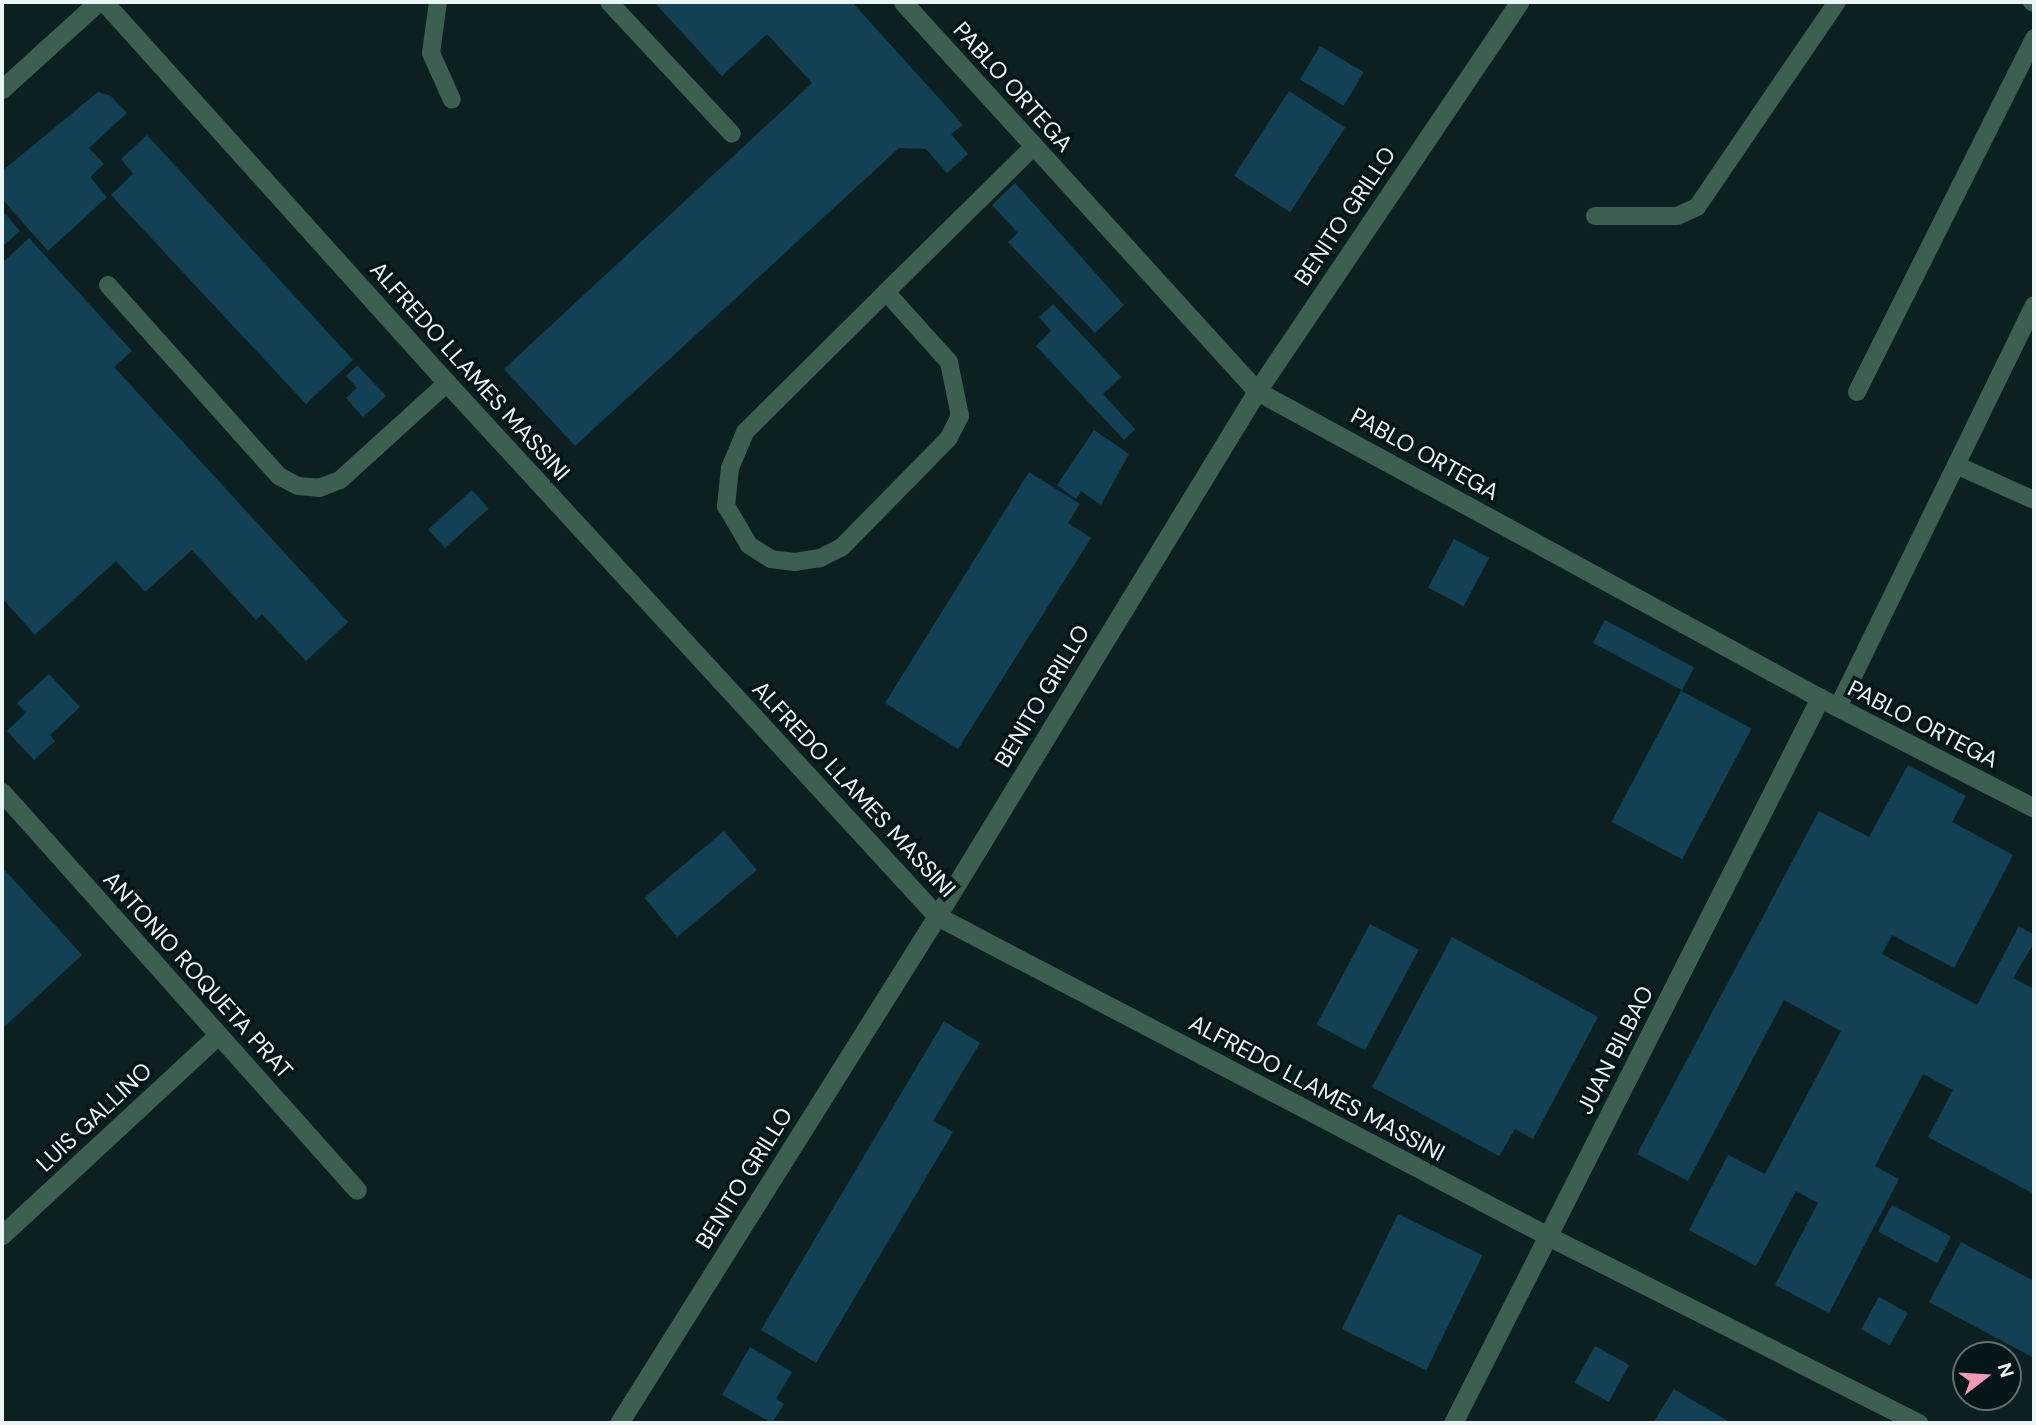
<!DOCTYPE html>
<style>
body{margin:0}
#map{position:relative;width:2036px;height:1425px;overflow:hidden;background:#0d2021;font-family:"DM Sans",sans-serif}
div>[style]{position:absolute}
[style*='--x']{left:calc(var(--x)*1px);top:calc(var(--y)*1px);width:calc(var(--w)*1px);rotate:calc(var(--a)*1deg)}
.building>*{inset:0;background:#124055;transform-origin:0 0}
.service>*{height:18px;margin:-9px;padding:0 9px;transform-origin:9px;border-radius:9px;background:#3c5f52}
.minor>*{height:19px;margin:-9.5px;padding:0 9.5px;transform-origin:9.5px;border-radius:9.5px;background:#3c5f52}
.tertiary>*{height:19px;margin:-9.5px;padding:0 9.5px;transform-origin:9.5px;border-radius:9.5px;background:#3c5f52}
span{translate:-50% -50%;white-space:nowrap;text-align:center;line-height:1.15;-webkit-text-stroke:7px #041617;paint-order:stroke}
.street-label{font-size:23px;color:#e9f4f5}
.frame{position:absolute;inset:0;border:4px solid #e9f4f5;pointer-events:none}
.north{position:absolute;left:1952px;top:1341px;width:70px;height:70px;box-sizing:border-box;background:#041617;border:2px solid #606f70;border-radius:50%;rotate:73deg;font-size:19px;font-weight:700;line-height:28px;text-align:center;color:#e9f4f5}
.north::after{content:'';display:block;margin:auto;width:24px;height:32px;background:#f09ab7;clip-path:polygon(50% 0,100% 100%,50% 72%,0 100%)}
</style>
<div id="map">
<div class="building">
<div style="clip-path:polygon(654px 2px,852px 2px,963px 125px,951px 134px,968px 154px,947px 173px,926px 149px,899px 148px,575px 446px,504px 369px,812px 83px,767px 34px,722px 76px)"></div>
<div style="left:1320px;top:46px;width:51px;height:39px;rotate:31deg"></div>
<div style="left:1289px;top:91px;width:67px;height:101px;rotate:33deg"></div>
<div style="clip-path:polygon(98px 92px,111px 96px,127px 113px,89px 148px,104px 164px,90px 177px,107px 197px,48px 251px,2px 199px,2px 171px)"></div>
<div style="clip-path:polygon(147px 135px,353px 360px,306px 404px,111px 195px,133px 174px,121px 159px)"></div>
<div style="clip-path:polygon(1015px 183px,1124px 305px,1095px 333px,1008px 242px,1018px 233px,992px 205px)"></div>
<div style="clip-path:polygon(2px 210px,20px 231px,2px 247px)"></div>
<div style="clip-path:polygon(29px 238px,132px 351px,114px 367px,348px 622px,306px 661px,262px 614px,256px 620px,192px 550px,145px 592px,116px 561px,35px 635px,2px 598px,2px 263px)"></div>
<div style="clip-path:polygon(1053px 304px,1121px 377px,1103px 394px,1135px 429px,1124px 440px,1036px 346px,1051px 331px,1039px 317px)"></div>
<div style="clip-path:polygon(357px 365px,386px 396px,363px 417px,346px 398px,357px 388px,346px 376px)"></div>
<div style="clip-path:polygon(1094px 430px,1129px 454px,1101px 505px,1081px 491px,1076px 499px,1057px 485px)"></div>
<div style="clip-path:polygon(1029px 472px,1080px 504px,1068px 523px,1091px 538px,958px 749px,885px 703px)"></div>
<div style="left:472px;top:490px;width:25px;height:59px;rotate:48deg"></div>
<div style="left:1454px;top:539px;width:40px;height:55px;rotate:28deg"></div>
<div style="left:1605px;top:620px;width:101px;height:26px;rotate:28deg"></div>
<div style="clip-path:polygon(49px 674px,80px 707px,50px 735px,55px 741px,34px 760px,7px 731px,26px 713px,17px 703px)"></div>
<div style="left:1681px;top:691px;width:80px;height:148px;rotate:28deg"></div>
<div style="clip-path:polygon(1908px 765px,1966px 796px,1952px 822px,2013px 855px,1954px 968px,1892px 935px,1882px 954px,1977px 1005px,2019px 926px,2034px 935px,2034px 943px,2013px 978px,2034px 989px,2034px 1194px,1928px 1137px,1953px 1090px,1923px 1074px,1875px 1166px,1899px 1179px,1829px 1313px,1775px 1285px,1818px 1203px,1796px 1191px,1756px 1266px,1689px 1230px,1728px 1155px,1765px 1174px,1841px 1031px,1784px 1000px,1688px 1181px,1637px 1154px,1819px 811px,1869px 837px)"></div>
<div style="left:724px;top:831px;width:51px;height:104px;rotate:50deg"></div>
<div style="clip-path:polygon(2px 867px,82px 955px,2px 1029px)"></div>
<div style="left:1370px;top:924px;width:55px;height:114px;rotate:28deg"></div>
<div style="clip-path:polygon(1452px 937px,1598px 1017px,1533px 1139px,1515px 1129px,1499px 1156px,1372px 1087px)"></div>
<div style="clip-path:polygon(944px 1021px,980px 1043px,933px 1121px,953px 1132px,816px 1363px,761px 1330px)"></div>
<div style="left:1892px;top:1205px;width:67px;height:30px;rotate:28deg"></div>
<div style="left:1398px;top:1214px;width:94px;height:128px;rotate:26deg"></div>
<div style="clip-path:polygon(1961px 1242px,2034px 1281px,2034px 1358px,1929px 1302px)"></div>
<div style="left:1879px;top:1297px;width:33px;height:37px;rotate:29deg"></div>
<div style="left:1595px;top:1346px;width:39px;height:42px;rotate:29deg"></div>
<div style="clip-path:polygon(750px 1347px,792px 1372px,776px 1399px,784px 1404px,772px 1423px,722px 1395px)"></div>
<div style="clip-path:polygon(1674px 1389px,1731px 1423px,1653px 1423px)"></div>
</div>
<div class="service">
<div style="--x:438;--y:2;--w:51;--a:97.8"></div>
<div style="--x:431;--y:53;--w:51;--a:65.9"></div>
<div style="--x:609;--y:2;--w:180;--a:47"></div>
<div style="--x:2032;--y:2;--w:2;--a:27"></div>
<div style="--x:1595;--y:216;--w:82;--a:0"></div>
<div style="--x:1677;--y:216;--w:22;--a:-24"></div>
<div style="--x:1697;--y:207;--w:248;--a:-55.7"></div>
<div style="--x:108;--y:285;--w:256;--a:48.2"></div>
<div style="--x:279;--y:476;--w:21;--a:28"></div>
<div style="--x:298;--y:486;--w:21;--a:5"></div>
<div style="--x:319;--y:488;--w:22;--a:-21"></div>
<div style="--x:340;--y:480;--w:144;--a:-42.2"></div>
<div style="--x:886;--y:292;--w:94;--a:48"></div>
<div style="--x:949;--y:362;--w:55;--a:78.5"></div>
<div style="--x:960;--y:416;--w:25;--a:117"></div>
<div style="--x:949;--y:438;--w:153;--a:134.5"></div>
<div style="--x:842;--y:547;--w:25;--a:153"></div>
<div style="--x:820;--y:558;--w:25;--a:171"></div>
<div style="--x:795;--y:562;--w:24;--a:-173"></div>
<div style="--x:771;--y:559;--w:26;--a:-148"></div>
<div style="--x:749;--y:545;--w:45;--a:-120.5"></div>
<div style="--x:726;--y:506;--w:38;--a:-84"></div>
<div style="--x:730;--y:468;--w:39;--a:-67"></div>
<div style="--x:745;--y:432;--w:199;--a:-44.8"></div>
<div style="--x:886;--y:292;--w:208;--a:-44.6"></div>
<div style="--x:1857;--y:392;--w:396;--a:-63.4"></div>
<div style="--x:1956;--y:465;--w:85;--a:24.2"></div>
<div style="--x:1838;--y:707;--w:447;--a:-64"></div>
</div>
<div class="minor">
<div style="--x:104;--y:2;--w:513;--a:48"></div>
<div style="--x:447;--y:383;--w:724;--a:47.41"></div>
<div style="--x:937;--y:916;--w:690;--a:27.64"></div>
<div style="--x:1548;--y:1236;--w:415;--a:26.8"></div>
<div style="--x:2;--y:89;--w:130;--a:-42.2"></div>
<div style="--x:2;--y:792;--w:533;--a:48.27"></div>
<div style="--x:2;--y:1235;--w:294;--a:-42.8"></div>
<div style="--x:619;--y:1423;--w:598;--a:-57.9"></div>
<div style="--x:937;--y:916;--w:615;--a:-58.64"></div>
<div style="--x:1257;--y:391;--w:469;--a:-56"></div>
<div style="--x:1453;--y:1423;--w:813;--a:-63.15"></div>
</div>
<div class="tertiary">
<div style="--x:903;--y:2;--w:526;--a:47.7"></div>
<div style="--x:1257;--y:391;--w:641;--a:28.6"></div>
<div style="--x:1820;--y:698;--w:241;--a:27.2"></div>
</div>
<div class="street-label">
<span style="left:1013px;top:87px;rotate:48deg">PABLO ORTEGA</span>
<span style="left:1345px;top:216px;rotate:-56deg">BENITO GRILLO</span>
<span style="left:470px;top:371px;rotate:48deg">ALFREDO LLAMES MASSINI</span>
<span style="left:1425px;top:454px;rotate:29deg">PABLO ORTEGA</span>
<span style="left:1042px;top:696px;rotate:-59deg">BENITO GRILLO</span>
<span style="left:1923px;top:724px;rotate:27deg">PABLO ORTEGA</span>
<span style="left:854px;top:789px;rotate:47deg">ALFREDO LLAMES MASSINI</span>
<span style="left:198px;top:975px;rotate:48deg">ANTONIO ROQUETA PRAT</span>
<span style="left:1615px;top:1050px;rotate:-63deg">JUAN BILBAO</span>
<span style="left:1317px;top:1088px;rotate:28deg">ALFREDO LLAMES MASSINI</span>
<span style="left:94px;top:1117px;rotate:-43deg">LUIS GALLINO</span>
<span style="left:744px;top:1178px;rotate:-58deg">BENITO GRILLO</span>
</div>
<div class="frame"></div>
<div class="north">N</div>
</div>
